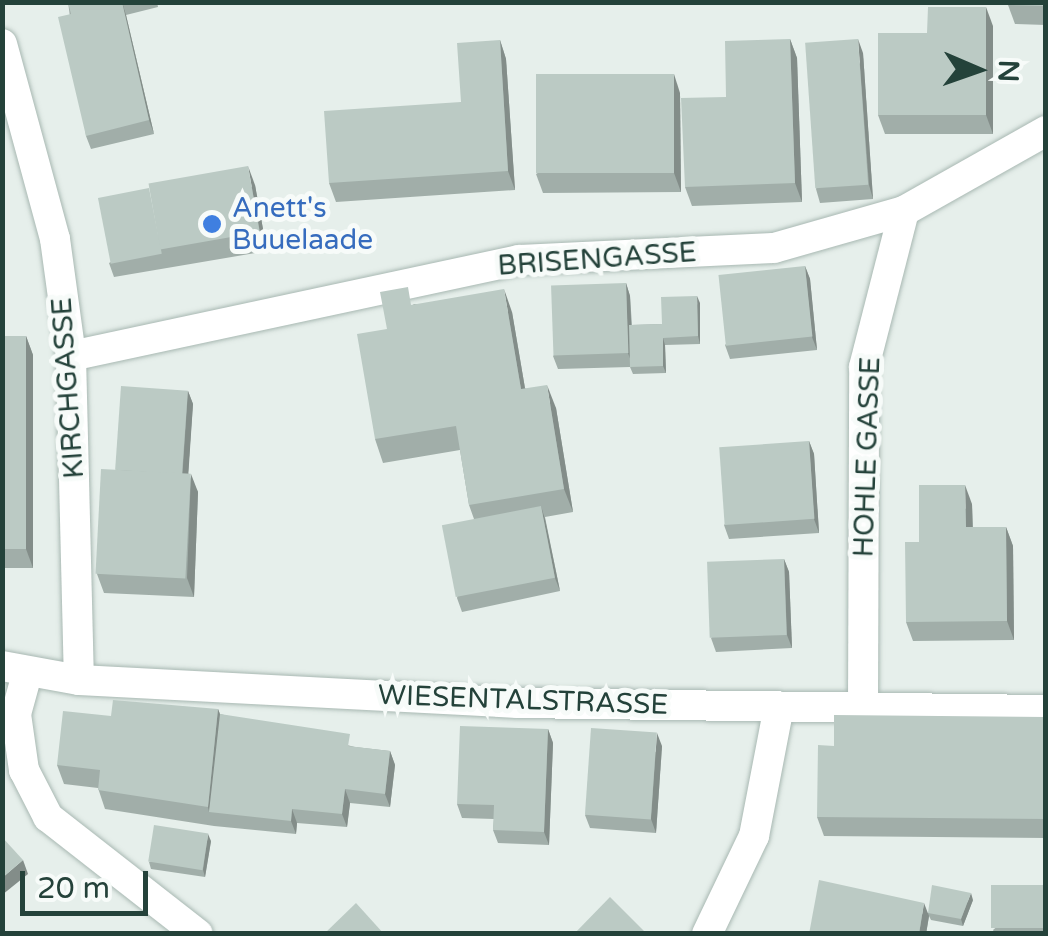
<!DOCTYPE html>
<style>
body{margin:0}
#map{position:relative;width:1048px;height:936px;overflow:hidden;background:#e6efeb;font-family:"Varela Round",sans-serif}
div>[style]{position:absolute}
[style*='--x']{left:calc(var(--x)*1px);top:calc(var(--y)*1px);width:calc(var(--w)*1px);rotate:calc(var(--a)*1deg)}
.roads{filter:drop-shadow(0 0 2px #a8b8b2) drop-shadow(0 0 2px #a8b8b2)}
.street>*{height:30px;margin:-15px;padding:0 15px;transform-origin:15px;border-radius:15px;background:#fff}
.secondary>*{height:30px;margin:-15px;padding:0 15px;transform-origin:15px;border-radius:15px;background:#fff}
.wall>*{inset:0;background:#a1aea9}
.shaded-wall>*{inset:0;background:#838d89}
.building>*{inset:0;background:#bbcac4;transform-origin:0 0}
.dots>*{width:28px;height:28px;translate:-50% -50%;box-sizing:border-box;border:5px solid #f7fbf9;border-radius:50%}
span{translate:-50% -50%;white-space:nowrap;text-align:center;line-height:1.15;-webkit-text-stroke:10px #f7fbf9;paint-order:stroke}
.shop-label{font-size:28px;color:#366cbe}
.left{translate:0 -50%;text-align:left}
.street-label{font-size:28px;color:#24423a}
.frame{position:absolute;inset:0;border:5px solid #24423a;pointer-events:none}
.north{position:absolute;left:928px;top:20px;width:100px;height:100px;-webkit-text-stroke:8px #f7fbf9;paint-order:stroke;rotate:92deg;font-size:28px;font-weight:700;line-height:40px;text-align:center;color:#24423a}
.north::after{content:'';display:block;margin:auto;width:35px;height:45px;background:#24423a;clip-path:polygon(50% 0,100% 100%,50% 72%,0 100%)}
.scale{position:absolute;left:20px;top:871px;width:128px;height:45px;box-sizing:border-box;border:5px solid #24423a;border-top:0;padding-left:12px;font-size:30px;line-height:35px;white-space:nowrap;color:#24423a;-webkit-text-stroke:8px #f7fbf9;paint-order:stroke}
</style>
<div id="map">
<div class="roads">
<div class="street">
<div style="--x:2;--y:44;--w:202;--a:74.8"></div>
<div style="--x:55;--y:239;--w:118;--a:82.2"></div>
<div style="--x:71;--y:356;--w:324;--a:88.6"></div>
<div style="--x:71;--y:356;--w:458;--a:-12.1"></div>
<div style="--x:519;--y:260;--w:255;--a:-2.7"></div>
<div style="--x:774;--y:248;--w:135;--a:-15.9"></div>
<div style="--x:904;--y:211;--w:163;--a:-29.4"></div>
<div style="--x:863;--y:707;--w:340;--a:-89.8"></div>
<div style="--x:864;--y:367;--w:161;--a:-75.6"></div>
<div style="--x:707;--y:934;--w:109;--a:-64.4"></div>
<div style="--x:754;--y:836;--w:132;--a:-79.1"></div>
</div>
<div class="secondary">
<div style="--x:2;--y:666;--w:78;--a:10.3"></div>
<div style="--x:79;--y:680;--w:439;--a:3"></div>
<div style="--x:517;--y:703;--w:529;--a:0.76"></div>
<div style="--x:27;--y:674;--w:41;--a:105.4"></div>
<div style="--x:16;--y:714;--w:57;--a:81.9"></div>
<div style="--x:24;--y:770;--w:53;--a:62.9"></div>
<div style="--x:48;--y:817;--w:190;--a:38"></div>
</div>
</div>
<div class="wall">
<div style="clip-path:polygon(68px 2px,157px 2px,158px 7px,126px 15px,154px 134px,91px 149px,86px 136px)"></div>
<div style="clip-path:polygon(1046px 2px,1046px 25px,1015px 24px,1008px 5px)"></div>
<div style="clip-path:polygon(993px 26px,993px 134px,885px 134px,878px 115px,927px 33px)"></div>
<div style="clip-path:polygon(790px 39px,797px 58px,802px 202px,692px 206px,685px 187px,726px 97px)"></div>
<div style="clip-path:polygon(500px 40px,506px 59px,515px 190px,336px 202px,329px 183px,461px 102px)"></div>
<div style="clip-path:polygon(863px 53px,873px 199px,820px 203px,816px 189px)"></div>
<div style="clip-path:polygon(680px 93px,681px 192px,543px 193px,536px 174px)"></div>
<div style="clip-path:polygon(255px 185px,267px 251px,114px 277px,109px 263px)"></div>
<div style="clip-path:polygon(805px 266px,810px 279px,817px 350px,730px 359px,725px 345px)"></div>
<div style="clip-path:polygon(626px 283px,630px 296px,632px 325px,662px 324px,700px 303px,700px 344px,665px 345px,666px 373px,633px 374px,630px 367px,558px 369px,553px 356px)"></div>
<div style="clip-path:polygon(414px 304px,512px 312px,525px 388px,556px 408px,573px 512px,545px 517px,560px 591px,462px 612px,457px 598px,474px 519px,469px 505px,460px 450px,383px 463px,375px 439px,387px 329px)"></div>
<div style="clip-path:polygon(2px 336px,26px 336px,33px 355px,33px 568px,2px 568px)"></div>
<div style="clip-path:polygon(188px 391px,193px 404px,188px 473px,198px 492px,194px 597px,104px 593px,97px 574px,116px 470px)"></div>
<div style="clip-path:polygon(809px 441px,814px 454px,819px 533px,729px 539px,724px 525px)"></div>
<div style="clip-path:polygon(972px 504px,973px 527px,1006px 527px,1013px 546px,1014px 640px,913px 641px,906px 622px,919px 542px)"></div>
<div style="clip-path:polygon(784px 559px,789px 572px,792px 648px,716px 652px,711px 638px)"></div>
<div style="clip-path:polygon(218px 709px,220px 714px,355px 747px,390px 751px,395px 765px,390px 807px,350px 803px,347px 827px,297px 823px,296px 834px,214px 826px,105px 809px,98px 788px,64px 784px,57px 765px,111px 716px)"></div>
<div style="clip-path:polygon(1046px 717px,1046px 838px,824px 836px,817px 817px)"></div>
<div style="clip-path:polygon(548px 729px,553px 743px,549px 845px,498px 843px,493px 830px,494px 819px,462px 818px,457px 804px)"></div>
<div style="clip-path:polygon(662px 746px,656px 833px,590px 828px,585px 815px)"></div>
<div style="clip-path:polygon(211px 841px,205px 877px,151px 869px,149px 862px)"></div>
<div style="clip-path:polygon(1046px 885px,1046px 934px,995px 934px,993px 930px)"></div>
<div style="clip-path:polygon(973px 900px,963px 926px,931px 920px,929px 916px,926px 934px,809px 934px,928px 913px)"></div>
</div>
<div class="shaded-wall">
<div style="clip-path:polygon(122px 2px,126px 15px,154px 134px,149px 120px)"></div>
<div style="clip-path:polygon(986px 7px,993px 26px,993px 134px,986px 115px)"></div>
<div style="clip-path:polygon(790px 39px,797px 58px,802px 202px,795px 183px)"></div>
<div style="clip-path:polygon(858px 39px,863px 53px,873px 199px,869px 185px)"></div>
<div style="clip-path:polygon(500px 40px,506px 59px,515px 190px,508px 171px)"></div>
<div style="clip-path:polygon(674px 74px,680px 93px,681px 192px,674px 173px)"></div>
<div style="clip-path:polygon(248px 166px,255px 185px,267px 251px,260px 232px)"></div>
<div style="clip-path:polygon(805px 266px,810px 279px,817px 350px,812px 337px)"></div>
<div style="clip-path:polygon(626px 283px,630px 296px,633px 367px,628px 353px)"></div>
<div style="clip-path:polygon(504px 289px,512px 312px,529px 412px,521px 389px)"></div>
<div style="clip-path:polygon(697px 296px,700px 303px,700px 344px,698px 336px)"></div>
<div style="clip-path:polygon(26px 336px,33px 355px,33px 568px,26px 549px)"></div>
<div style="clip-path:polygon(663px 338px,665px 345px,666px 373px,663px 366px)"></div>
<div style="clip-path:polygon(547px 385px,556px 408px,573px 512px,564px 489px)"></div>
<div style="clip-path:polygon(188px 391px,193px 404px,187px 494px,182px 481px)"></div>
<div style="clip-path:polygon(809px 441px,814px 454px,819px 533px,814px 519px)"></div>
<div style="clip-path:polygon(191px 474px,198px 492px,194px 597px,187px 578px)"></div>
<div style="clip-path:polygon(965px 485px,972px 504px,973px 546px,966px 527px)"></div>
<div style="clip-path:polygon(541px 506px,545px 519px,560px 591px,555px 578px)"></div>
<div style="clip-path:polygon(1006px 527px,1013px 546px,1014px 640px,1007px 621px)"></div>
<div style="clip-path:polygon(784px 559px,789px 572px,792px 648px,787px 635px)"></div>
<div style="clip-path:polygon(218px 709px,225px 728px,209px 812px,208px 807px)"></div>
<div style="clip-path:polygon(548px 729px,553px 743px,549px 845px,544px 832px)"></div>
<div style="clip-path:polygon(657px 733px,662px 746px,656px 833px,651px 819px)"></div>
<div style="clip-path:polygon(390px 751px,395px 765px,390px 807px,385px 794px)"></div>
<div style="clip-path:polygon(345px 789px,350px 803px,347px 827px,342px 814px)"></div>
<div style="clip-path:polygon(292px 809px,297px 823px,296px 834px,291px 821px)"></div>
<div style="clip-path:polygon(208px 834px,211px 841px,205px 877px,203px 870px)"></div>
<div style="clip-path:polygon(23px 860px,28px 874px,2px 895px,2px 878px)"></div>
<div style="clip-path:polygon(971px 893px,973px 900px,963px 926px,961px 919px)"></div>
<div style="clip-path:polygon(924px 903px,929px 916px,926px 934px,919px 934px)"></div>
</div>
<div class="building">
<div style="clip-path:polygon(68px 2px,122px 2px,149px 120px,86px 136px,58px 17px,71px 14px)"></div>
<div style="clip-path:polygon(1008px 2px,1046px 2px,1046px 6px,1008px 5px)"></div>
<div style="clip-path:polygon(928px 7px,986px 7px,986px 115px,878px 115px,878px 33px,927px 33px)"></div>
<div style="clip-path:polygon(790px 39px,795px 183px,685px 187px,681px 98px,726px 97px,725px 41px)"></div>
<div style="left:858px;top:39px;width:146px;height:53px;rotate:86deg"></div>
<div style="clip-path:polygon(500px 40px,508px 171px,329px 183px,324px 111px,461px 102px,457px 43px)"></div>
<div style="left:674px;top:74px;width:99px;height:138px;rotate:90deg"></div>
<div style="left:248px;top:166px;width:67px;height:101px;rotate:80deg"></div>
<div style="left:149px;top:188px;width:67px;height:52px;rotate:79deg"></div>
<div style="left:805px;top:266px;width:71px;height:87px;rotate:84deg"></div>
<div style="left:626px;top:283px;width:70px;height:75px;rotate:88deg"></div>
<div style="clip-path:polygon(408px 287px,411px 305px,504px 289px,521px 389px,547px 385px,564px 489px,469px 505px,456px 426px,375px 439px,357px 334px,387px 329px,380px 292px)"></div>
<div style="clip-path:polygon(697px 296px,698px 336px,663px 338px,663px 366px,630px 367px,629px 325px,662px 324px,661px 297px)"></div>
<div style="left:2px;top:336px;width:24px;height:213px"></div>
<div style="left:121px;top:386px;width:67px;height:84px;rotate:4deg"></div>
<div style="left:809px;top:441px;width:78px;height:90px;rotate:86deg"></div>
<div style="left:101px;top:469px;width:90px;height:105px;rotate:3deg"></div>
<div style="clip-path:polygon(919px 485px,965px 485px,966px 527px,1006px 527px,1007px 621px,906px 622px,905px 542px,919px 542px)"></div>
<div style="left:541px;top:506px;width:73px;height:101px;rotate:79deg"></div>
<div style="left:784px;top:559px;width:76px;height:77px;rotate:88deg"></div>
<div style="clip-path:polygon(113px 700px,218px 709px,208px 807px,98px 790px,100px 770px,57px 765px,63px 711px,111px 716px)"></div>
<div style="clip-path:polygon(220px 714px,350px 734px,348px 746px,390px 751px,385px 794px,345px 789px,342px 814px,292px 809px,291px 821px,209px 812px)"></div>
<div style="clip-path:polygon(834px 715px,1046px 717px,1046px 819px,817px 817px,818px 745px,834px 746px)"></div>
<div style="clip-path:polygon(460px 726px,548px 729px,544px 832px,493px 830px,494px 805px,457px 804px)"></div>
<div style="left:591px;top:728px;width:66px;height:87px;rotate:4deg"></div>
<div style="left:154px;top:825px;width:55px;height:37px;rotate:9deg"></div>
<div style="clip-path:polygon(2px 837px,23px 860px,2px 878px)"></div>
<div style="clip-path:polygon(819px 880px,924px 903px,919px 934px,809px 934px)"></div>
<div style="clip-path:polygon(932px 885px,971px 893px,961px 919px,928px 913px)"></div>
<div style="left:1046px;top:885px;width:43px;height:55px;rotate:90deg"></div>
<div style="clip-path:polygon(610px 897px,647px 934px,574px 934px)"></div>
<div style="clip-path:polygon(356px 903px,384px 934px,324px 934px)"></div>
</div>
<div class="dots">
<div style="left:212px;top:224px;background:#3f7fe0"></div>
</div>
<div class="shop-label">
<span class="left" style="left:232px;top:224px">Anett's<br>Buuelaade</span>
</div>
<div class="street-label">
<span style="left:597px;top:259px;rotate:-4deg">BRISENGASSE</span>
<span style="left:68px;top:388px;rotate:-94deg">KIRCHGASSE</span>
<span style="left:867px;top:457px;rotate:-88deg">HOHLE GASSE</span>
<span style="left:523px;top:700px;rotate:2deg">WIESENTALSTRASSE</span>
</div>
<div class="frame"></div>
<div class="north">N</div>
<div class="scale">20 m</div>
</div>
